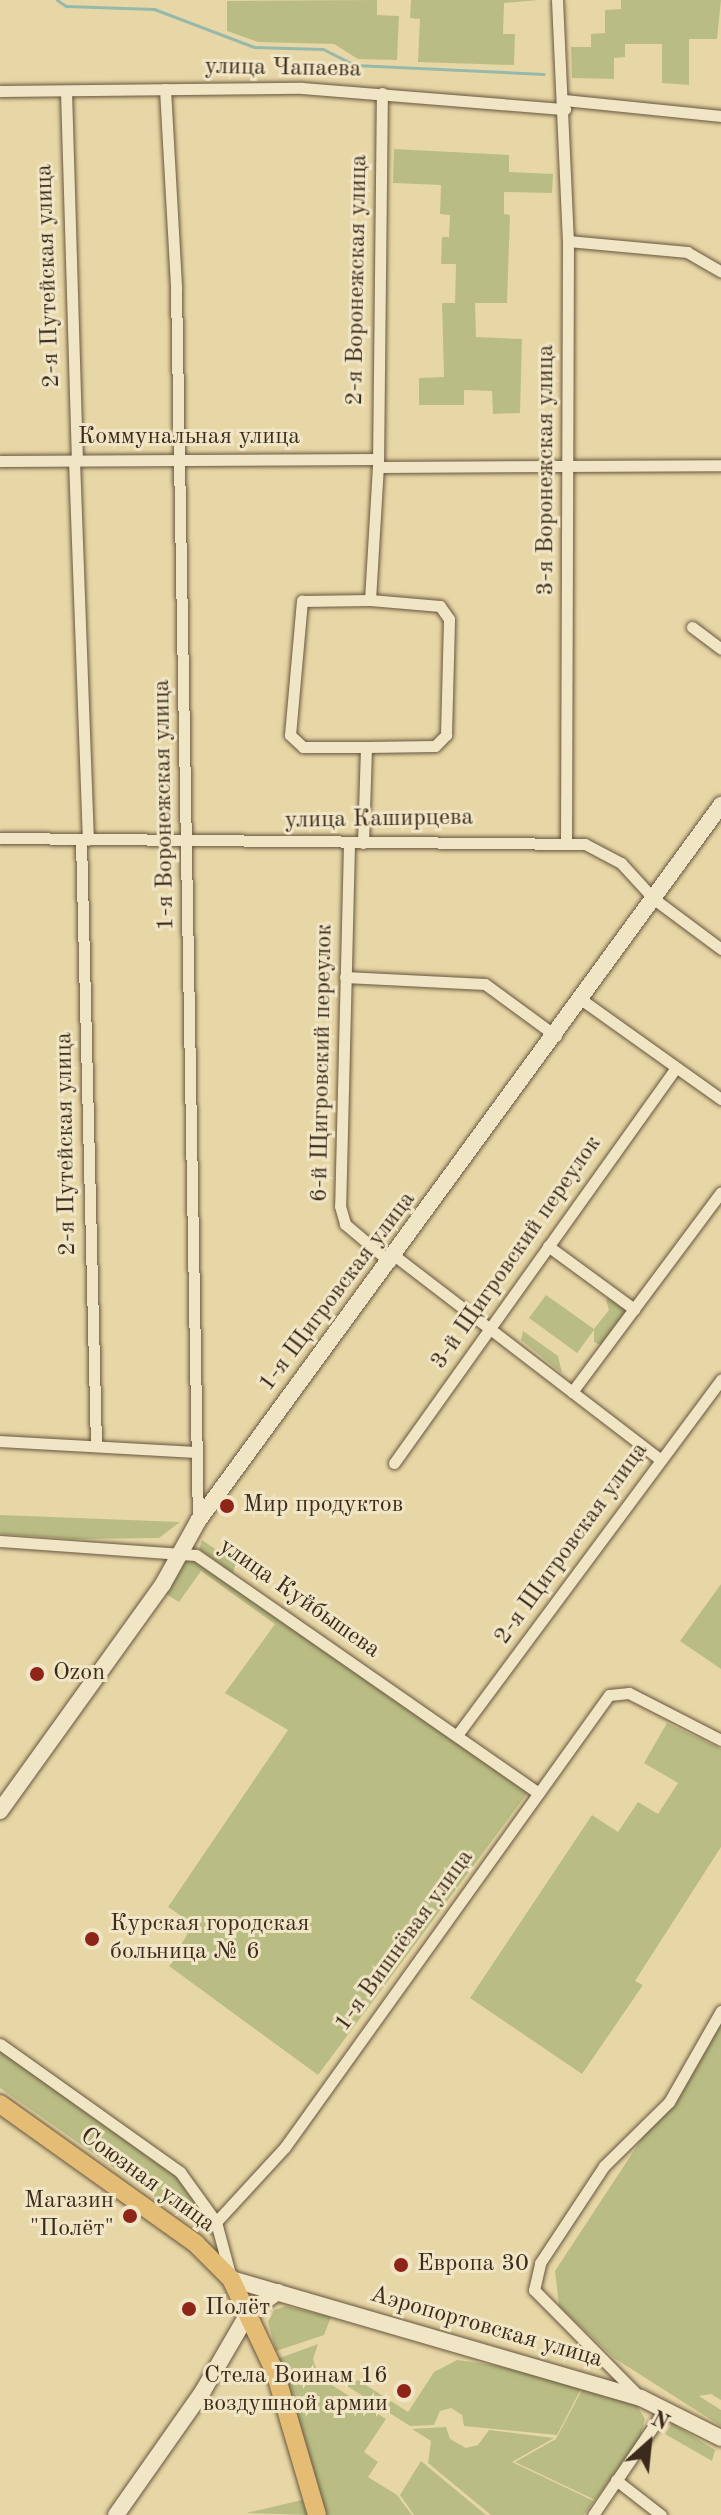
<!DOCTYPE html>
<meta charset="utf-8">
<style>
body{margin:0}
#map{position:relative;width:721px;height:2515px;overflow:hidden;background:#e8d7a6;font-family:"Old Standard TT",serif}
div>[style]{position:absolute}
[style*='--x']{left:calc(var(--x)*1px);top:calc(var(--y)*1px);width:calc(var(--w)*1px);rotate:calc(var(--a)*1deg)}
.green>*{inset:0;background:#b9bd84}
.stream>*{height:3px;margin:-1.5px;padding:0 1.5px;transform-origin:1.5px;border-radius:1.5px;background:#97b9ab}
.roads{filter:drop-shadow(0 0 2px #67563e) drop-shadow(0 0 2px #67563e)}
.street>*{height:11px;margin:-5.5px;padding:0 5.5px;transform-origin:5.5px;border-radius:5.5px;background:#f0e5c5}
.secondary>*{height:16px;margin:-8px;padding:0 8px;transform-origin:8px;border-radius:8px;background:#f0e5c5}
.primary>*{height:18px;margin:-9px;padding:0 9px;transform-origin:9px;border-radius:9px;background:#e4bc73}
.dots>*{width:22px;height:22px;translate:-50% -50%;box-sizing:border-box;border:4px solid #f0e5c5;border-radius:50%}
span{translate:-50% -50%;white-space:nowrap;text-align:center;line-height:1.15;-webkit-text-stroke:6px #f0e5c5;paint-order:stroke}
.street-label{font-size:24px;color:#3c2b1c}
.poi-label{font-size:24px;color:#3c2b1c}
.left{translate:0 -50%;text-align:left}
.right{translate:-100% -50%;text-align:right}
.north{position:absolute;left:609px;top:2403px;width:80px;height:80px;-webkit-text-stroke:6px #f0e5c5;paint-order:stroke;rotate:27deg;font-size:22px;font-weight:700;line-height:32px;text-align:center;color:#3c2b1c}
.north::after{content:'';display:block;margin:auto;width:28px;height:36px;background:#3c2b1c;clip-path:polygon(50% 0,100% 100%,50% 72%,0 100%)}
</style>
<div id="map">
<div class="green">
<div style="clip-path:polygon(377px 0,377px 15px,399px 16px,397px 60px,358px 59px,334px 44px,258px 42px,227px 31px,227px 1px)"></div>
<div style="clip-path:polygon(411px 0,538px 0,504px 3px,503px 34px,515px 34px,514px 65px,418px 62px,420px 19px,410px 18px)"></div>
<div style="clip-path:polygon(621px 0,721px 0,717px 39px,689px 39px,689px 85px,662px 83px,662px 44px,625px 44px,625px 57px,614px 58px,614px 79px,572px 78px,571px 47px,591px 47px,591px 34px,605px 33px,605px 10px,621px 9px)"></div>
<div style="clip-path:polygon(394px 149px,509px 155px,509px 172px,553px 174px,552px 193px,504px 192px,504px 214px,510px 215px,507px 303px,475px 303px,476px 337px,522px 339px,520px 413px,493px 414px,492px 391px,464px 390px,464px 405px,419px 405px,419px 378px,444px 377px,442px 303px,455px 303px,456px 264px,441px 264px,442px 237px,449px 237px,450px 215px,440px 214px,441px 185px,393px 183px)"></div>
<div style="clip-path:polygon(546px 1295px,594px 1329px,609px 1310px,606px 1300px,612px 1295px,628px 1307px,627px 1313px,603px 1346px,594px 1342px,594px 1330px,577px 1353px,529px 1318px)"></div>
<div style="clip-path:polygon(523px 1331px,558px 1356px,562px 1373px,521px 1340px)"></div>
<div style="clip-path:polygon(0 1515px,180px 1522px,159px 1538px,75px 1539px,0 1534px)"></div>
<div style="clip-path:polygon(202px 1540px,236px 1563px,233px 1573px,199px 1549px)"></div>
<div style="clip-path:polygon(193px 1558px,529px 1791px,318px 2075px,169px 1966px,193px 1924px,168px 1907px,288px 1730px,225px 1693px,275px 1624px,201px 1571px,179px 1602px,166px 1594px,183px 1562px)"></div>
<div style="clip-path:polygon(721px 1584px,721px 1669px,680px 1641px)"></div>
<div style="clip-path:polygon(667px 1723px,721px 1749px,721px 1847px,635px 1981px,643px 1985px,582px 2074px,470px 1998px,592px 1815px,618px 1832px,638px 1802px,658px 1814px,678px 1783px,644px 1763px)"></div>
<div style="clip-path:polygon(721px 2018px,721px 2400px,711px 2394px,699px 2396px,721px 2410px,721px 2426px,614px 2358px,559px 2306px,555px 2271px)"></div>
<div style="clip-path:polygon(0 2050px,183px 2180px,217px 2240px,0 2088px)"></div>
<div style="clip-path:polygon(286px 2306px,331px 2317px,324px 2335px,276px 2351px,268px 2322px,274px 2310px)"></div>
<div style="clip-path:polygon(318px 2344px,313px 2359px,319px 2377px,386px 2419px,364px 2452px,378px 2462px,368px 2477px,397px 2495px,412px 2515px,325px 2515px,277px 2359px)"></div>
<div style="clip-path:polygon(457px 2360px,499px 2366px,582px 2387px,557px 2435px,464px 2426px,462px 2415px,451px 2408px,440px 2411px,434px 2425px,410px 2426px,347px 2386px,358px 2380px,408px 2412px,434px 2372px)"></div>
<div style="clip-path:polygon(583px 2388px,636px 2404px,645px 2419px,640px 2438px,595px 2500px,515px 2462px,556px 2439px)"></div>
<div style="clip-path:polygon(672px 2423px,715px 2450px,712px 2461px,665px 2434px)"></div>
<div style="clip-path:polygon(446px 2427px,450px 2439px,466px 2448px,478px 2445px,489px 2430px,554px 2438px,512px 2462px,594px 2501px,584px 2515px,491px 2515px,428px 2463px,431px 2441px,412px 2429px)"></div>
<div style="clip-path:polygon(421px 2461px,486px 2515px,414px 2515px,400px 2495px)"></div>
<div style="clip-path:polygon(302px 2500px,307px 2515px,246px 2513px)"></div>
</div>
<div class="stream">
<div style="--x:57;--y:0;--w:11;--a:34"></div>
<div style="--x:66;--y:6;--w:88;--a:2"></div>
<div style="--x:154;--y:9;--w:107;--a:20.8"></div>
<div style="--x:254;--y:47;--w:69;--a:1.7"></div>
<div style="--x:323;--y:49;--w:35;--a:27"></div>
<div style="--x:354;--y:65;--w:190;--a:2.7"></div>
</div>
<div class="roads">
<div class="street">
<div style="--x:557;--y:0;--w:241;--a:87.4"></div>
<div style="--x:568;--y:241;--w:600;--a:90.19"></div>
<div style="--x:165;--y:89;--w:199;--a:86.8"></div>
<div style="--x:176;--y:288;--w:1232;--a:88.98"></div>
<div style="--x:0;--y:91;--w:302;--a:-0.6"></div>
<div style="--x:302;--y:88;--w:264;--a:4.6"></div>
<div style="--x:66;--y:91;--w:369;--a:88.3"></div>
<div style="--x:564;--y:100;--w:158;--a:5.8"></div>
<div style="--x:568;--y:241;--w:120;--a:5.3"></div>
<div style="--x:687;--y:252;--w:39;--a:30"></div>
<div style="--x:74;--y:460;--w:380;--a:87.9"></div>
<div style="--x:0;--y:461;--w:378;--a:-0.3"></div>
<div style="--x:378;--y:467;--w:343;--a:-0.3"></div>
<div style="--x:692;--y:627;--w:36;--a:37"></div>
<div style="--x:366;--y:747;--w:69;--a:-0.8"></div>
<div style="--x:435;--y:746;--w:16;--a:-45"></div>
<div style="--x:446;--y:735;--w:116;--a:-88.5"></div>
<div style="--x:449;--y:619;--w:16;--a:-125"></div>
<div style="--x:440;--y:606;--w:70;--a:-175.1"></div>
<div style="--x:370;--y:600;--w:133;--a:-86.6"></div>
<div style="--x:378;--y:467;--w:374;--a:-89.4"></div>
<div style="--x:0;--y:838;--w:585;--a:0.59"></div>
<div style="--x:585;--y:844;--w:41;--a:27.8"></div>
<div style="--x:621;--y:863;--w:49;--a:47.5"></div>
<div style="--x:654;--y:899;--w:84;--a:36.7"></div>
<div style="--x:81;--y:840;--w:606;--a:88.58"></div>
<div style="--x:363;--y:843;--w:96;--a:-88.2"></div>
<div style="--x:366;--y:747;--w:63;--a:180"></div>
<div style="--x:303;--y:747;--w:18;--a:-137"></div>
<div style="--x:290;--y:735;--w:135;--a:-84.9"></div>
<div style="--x:302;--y:601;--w:68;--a:-0.8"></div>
<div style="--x:349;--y:844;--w:362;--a:91.4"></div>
<div style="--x:340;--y:1206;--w:19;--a:74"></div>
<div style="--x:345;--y:1224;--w:59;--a:40.2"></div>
<div style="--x:345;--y:977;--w:140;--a:2.9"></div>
<div style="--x:485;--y:984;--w:88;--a:36.2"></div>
<div style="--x:582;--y:1000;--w:171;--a:35.5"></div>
<div style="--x:548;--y:1246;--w:107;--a:36.2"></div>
<div style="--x:395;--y:1256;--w:335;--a:37.5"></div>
<div style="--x:572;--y:1392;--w:249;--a:-53.3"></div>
<div style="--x:0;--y:1441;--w:195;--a:3.2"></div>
<div style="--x:394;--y:1463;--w:485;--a:-54.5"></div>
<div style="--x:0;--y:1541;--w:196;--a:4.1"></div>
<div style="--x:196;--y:1555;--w:417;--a:34.8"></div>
<div style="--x:457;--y:1735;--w:443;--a:-53.4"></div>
<div style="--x:0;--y:2044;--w:221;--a:35.4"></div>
<div style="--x:180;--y:2172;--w:62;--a:54.2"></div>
<div style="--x:216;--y:2222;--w:58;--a:75"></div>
<div style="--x:216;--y:2222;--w:102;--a:-47.4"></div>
<div style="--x:285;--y:2147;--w:556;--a:-54.37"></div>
<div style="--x:609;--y:1695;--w:20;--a:-6"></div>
<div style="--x:629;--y:1693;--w:103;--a:27.1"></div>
<div style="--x:641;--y:2398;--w:152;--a:-134.7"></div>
<div style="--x:534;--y:2290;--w:28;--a:-77"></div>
<div style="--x:540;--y:2263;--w:116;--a:-56.6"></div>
<div style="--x:604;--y:2166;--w:91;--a:-44.6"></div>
<div style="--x:669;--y:2102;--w:105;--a:-60.3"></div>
<div style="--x:616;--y:2480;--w:57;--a:37.9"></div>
<div style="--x:593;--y:2515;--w:128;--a:-55.8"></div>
</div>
<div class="secondary">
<div style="--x:0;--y:1811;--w:279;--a:-54.3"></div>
<div style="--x:163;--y:1584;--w:72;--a:-60.9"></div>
<div style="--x:198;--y:1521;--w:887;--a:-53.85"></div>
<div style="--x:231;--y:2279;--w:427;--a:16.2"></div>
<div style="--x:641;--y:2398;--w:89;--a:26.6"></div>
<div style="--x:116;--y:2515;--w:151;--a:-54.9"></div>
<div style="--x:203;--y:2391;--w:91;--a:-59.8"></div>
<div style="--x:249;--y:2312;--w:35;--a:-35"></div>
</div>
<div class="primary">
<div style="--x:0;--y:2104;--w:241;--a:35.5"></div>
<div style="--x:196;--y:2244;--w:49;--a:45"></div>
<div style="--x:231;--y:2279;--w:103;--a:64.7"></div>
<div style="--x:275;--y:2372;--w:149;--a:73.6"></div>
</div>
</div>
<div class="dots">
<div style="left:227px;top:1506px;background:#8f2418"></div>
<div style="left:37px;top:1674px;background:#8f2418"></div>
<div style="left:92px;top:1939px;background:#8f2418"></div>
<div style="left:130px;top:2216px;background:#8f2418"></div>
<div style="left:401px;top:2265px;background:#8f2418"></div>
<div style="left:189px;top:2309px;background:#8f2418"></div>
<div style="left:404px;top:2391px;background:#8f2418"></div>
</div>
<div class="street-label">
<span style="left:283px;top:69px;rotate:1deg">улица Чапаева</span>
<span style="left:49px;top:276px;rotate:-92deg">2-я Путейская улица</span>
<span style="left:358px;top:280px;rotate:-89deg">2-я Воронежская улица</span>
<span style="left:189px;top:438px">Коммунальная улица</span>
<span style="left:547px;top:470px;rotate:-90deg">3-я Воронежская улица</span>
<span style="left:165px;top:805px;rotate:-91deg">1-я Воронежская улица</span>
<span style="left:379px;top:820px;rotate:-1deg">улица Каширцева</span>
<span style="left:323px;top:1063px;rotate:-89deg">6-й Щигровский переулок</span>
<span style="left:67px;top:1144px;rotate:-91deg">2-я Путейская улица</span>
<span style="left:517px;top:1253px;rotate:-55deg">3-й Щигровский переулок</span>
<span style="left:338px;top:1292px;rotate:-53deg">1-я Щигровская улица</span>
<span style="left:572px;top:1544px;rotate:-54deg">2-я Щигровская улица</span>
<span style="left:299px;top:1599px;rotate:35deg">улица Куйбышева</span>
<span style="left:405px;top:1941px;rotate:-54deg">1-я Вишнёвая улица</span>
<span style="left:147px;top:2181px;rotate:36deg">Союзная улица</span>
<span style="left:486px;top:2328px;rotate:16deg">Аэропортовская улица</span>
</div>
<div class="poi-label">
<span class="left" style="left:243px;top:1506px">Мир продуктов</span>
<span class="left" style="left:53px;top:1674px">Ozon</span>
<span class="left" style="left:110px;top:1939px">Курская городская<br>больница № 6</span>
<span class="right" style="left:114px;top:2216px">Магазин<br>"Полёт"</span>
<span class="left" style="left:417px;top:2265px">Европа 30</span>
<span class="left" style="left:205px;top:2309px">Полёт</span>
<span class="right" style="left:388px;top:2391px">Стела Воинам 16<br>воздушной армии</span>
</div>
<div class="north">N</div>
</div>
